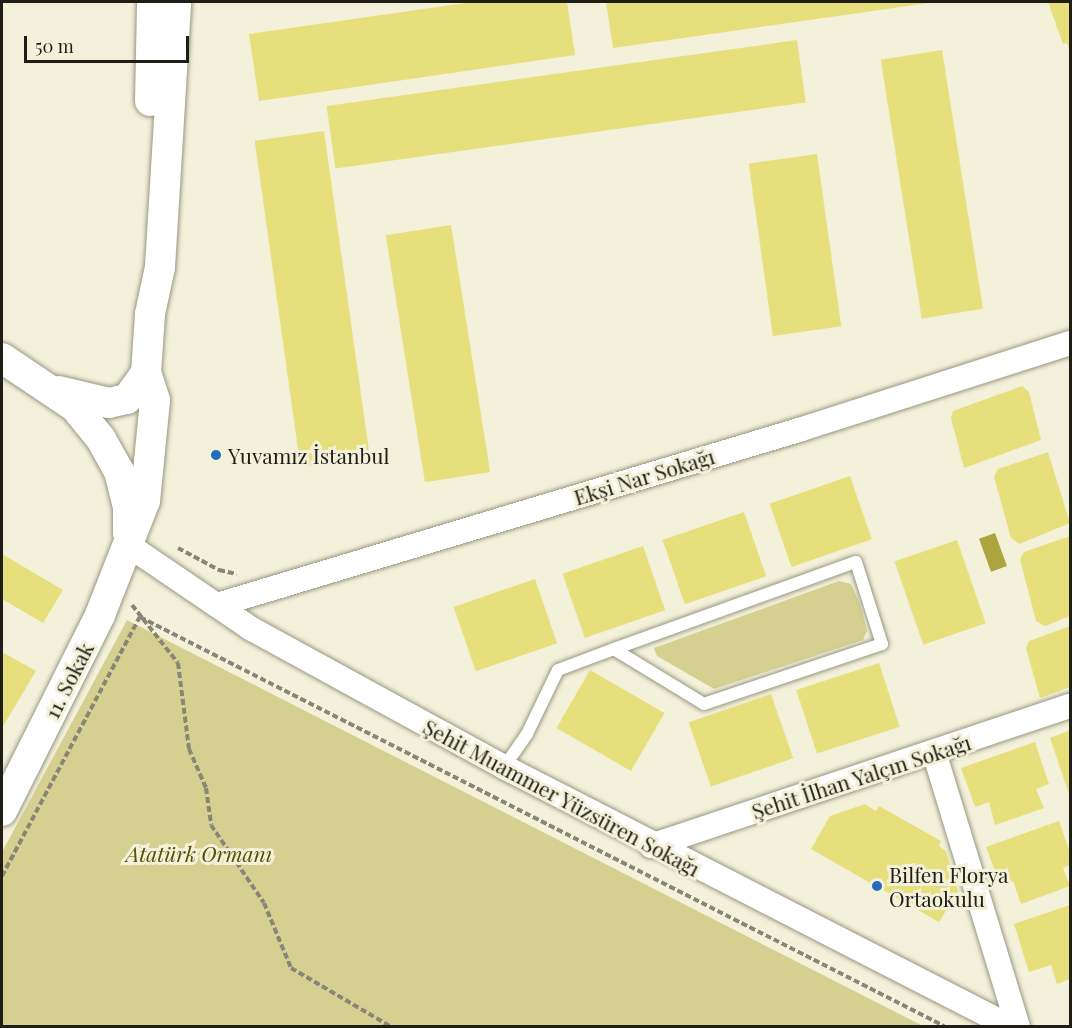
<!DOCTYPE html>
<meta charset="utf-8">
<style>
body{margin:0}
#map{position:relative;width:1072px;height:1028px;overflow:hidden;background:#f3f1da;font-family:"Playfair Display",serif}
div>[style]{position:absolute}
[style*='--x']{left:calc(var(--x)*1px);top:calc(var(--y)*1px);width:calc(var(--w)*1px);rotate:calc(var(--a)*1deg)}
.green>*{inset:0;background:#d5d090}
.water>*{inset:0;background:#aca43f;transform-origin:0 0}
.building>*{inset:0;background:#e7df7c;transform-origin:0 0}
.path>*{height:4px;margin-top:-2px;transform-origin:0;background:repeating-linear-gradient(90deg,#888677 0 6px,transparent 0 9px)}
.roads{filter:drop-shadow(0 0 2px #989781) drop-shadow(0 0 2px #989781)}
.service>*{height:12px;margin:-6px;padding:0 6px;transform-origin:6px;border-radius:6px;background:#fff}
.minor>*{height:24px;margin:-12px;padding:0 12px;transform-origin:12px;border-radius:12px;background:#fff}
.tertiary>*{height:30px;margin:-15px;padding:0 15px;transform-origin:15px;border-radius:15px;background:#fff}
.dots>*{width:16px;height:16px;translate:-50% -50%;box-sizing:border-box;border:3px solid #f3f1da;border-radius:50%}
span{translate:-50% -50%;white-space:nowrap;text-align:center;line-height:1.15;-webkit-text-stroke:6px #f3f1da;paint-order:stroke}
.poi-label{font-size:21px;color:#1f1e16}
.left{translate:0 -50%;text-align:left}
.street-label{font-size:21px;color:#1f1e16}
.park-label{font-size:21px;color:#585100;font-style:italic}
.frame{position:absolute;inset:0;border:3px solid #1f1e16;pointer-events:none}
.scale{position:absolute;left:24px;top:36px;width:165px;height:27px;box-sizing:border-box;border:3px solid #1f1e16;border-top:0;padding-left:8px;font-size:18px;line-height:21px;white-space:nowrap;color:#1f1e16;-webkit-text-stroke:4px #f3f1da;paint-order:stroke}
</style>
<div id="map">
<div class="green">
<div style="clip-path:polygon(839px 581px,851px 584px,860px 604px,867px 631px,863px 640px,714px 689px,657px 656px,654px 648px)"></div>
<div style="clip-path:polygon(127px 620px,923px 1026px,2px 1026px,2px 852px)"></div>
</div>
<div class="water">
<div style="left:995px;top:533px;width:35px;height:17px;rotate:70deg"></div>
</div>
<div class="building">
<div style="clip-path:polygon(472px 2px,567px 2px,575px 55px,259px 101px,249px 34px)"></div>
<div style="clip-path:polygon(606px 2px,929px 2px,929px 3px,613px 48px)"></div>
<div style="clip-path:polygon(1048px 2px,1070px 2px,1070px 51px,1067px 43px,1063px 44px)"></div>
<div style="left:797px;top:40px;width:63px;height:475px;rotate:82deg"></div>
<div style="left:942px;top:50px;width:262px;height:62px;rotate:81deg"></div>
<div style="left:324px;top:131px;width:330px;height:70px;rotate:82deg"></div>
<div style="left:817px;top:154px;width:174px;height:69px;rotate:82deg"></div>
<div style="left:451px;top:225px;width:250px;height:66px;rotate:81deg"></div>
<div style="clip-path:polygon(1022px 386px,1029px 392px,1041px 440px,964px 468px,951px 418px,953px 411px)"></div>
<div style="clip-path:polygon(1048px 452px,1070px 523px,1019px 544px,1011px 538px,994px 477px,998px 469px)"></div>
<div style="left:850px;top:476px;width:67px;height:85px;rotate:71deg"></div>
<div style="left:744px;top:512px;width:68px;height:86px;rotate:71deg"></div>
<div style="clip-path:polygon(1070px 536px,1070px 616px,1045px 626px,1036px 621px,1020px 559px,1024px 552px)"></div>
<div style="left:957px;top:540px;width:88px;height:66px;rotate:71deg"></div>
<div style="left:643px;top:546px;width:68px;height:85px;rotate:71deg"></div>
<div style="clip-path:polygon(2px 554px,63px 590px,43px 623px,2px 599px)"></div>
<div style="left:535px;top:579px;width:68px;height:86px;rotate:71deg"></div>
<div style="clip-path:polygon(1070px 626px,1070px 687px,1040px 698px,1026px 648px,1029px 641px)"></div>
<div style="clip-path:polygon(4px 653px,36px 671px,2px 728px,2px 657px)"></div>
<div style="left:879px;top:663px;width:67px;height:87px;rotate:72deg"></div>
<div style="left:590px;top:670px;width:86px;height:67px;rotate:30deg"></div>
<div style="left:771px;top:694px;width:68px;height:87px;rotate:71deg"></div>
<div style="clip-path:polygon(1070px 730px,1070px 797px,1050px 738px)"></div>
<div style="clip-path:polygon(1035px 742px,1049px 784px,1036px 789px,1044px 808px,995px 825px,989px 802px,975px 807px,961px 768px)"></div>
<div style="clip-path:polygon(865px 804px,876px 811px,879px 806px,941px 841px,939px 846px,946px 851px,958px 891px,939px 922px,811px 849px,830px 816px)"></div>
<div style="clip-path:polygon(1059px 821px,1070px 853px,1070px 865px,1063px 868px,1070px 886px,1021px 904px,1013px 881px,1000px 885px,986px 847px)"></div>
<div style="clip-path:polygon(1070px 905px,1070px 979px,1057px 984px,1051px 965px,1029px 972px,1014px 924px)"></div>
</div>
<div class="path">
<div style="--x:178;--y:548;--w:47;--a:28.2"></div>
<div style="--x:219;--y:570;--w:18;--a:13"></div>
<div style="--x:132;--y:605;--w:74;--a:51.6"></div>
<div style="--x:178;--y:663;--w:87;--a:82.7"></div>
<div style="--x:189;--y:749;--w:43;--a:66.4"></div>
<div style="--x:206;--y:788;--w:37;--a:82"></div>
<div style="--x:211;--y:825;--w:94;--a:55.8"></div>
<div style="--x:264;--y:903;--w:70;--a:67.4"></div>
<div style="--x:291;--y:968;--w:115;--a:30.4"></div>
<div style="--x:2;--y:876;--w:293;--a:-62"></div>
<div style="--x:140;--y:617;--w:902;--a:26.96"></div>
</div>
<div class="roads">
<div class="service">
<div style="--x:504;--y:767;--w:40;--a:-55.1"></div>
<div style="--x:527;--y:734;--w:71;--a:-64.2"></div>
<div style="--x:558;--y:670;--w:60;--a:-20.6"></div>
<div style="--x:614;--y:649;--w:257;--a:-19.8"></div>
<div style="--x:856;--y:562;--w:86;--a:72.4"></div>
<div style="--x:882;--y:644;--w:188;--a:161.4"></div>
<div style="--x:704;--y:704;--w:105;--a:-148.6"></div>
</div>
<div class="minor">
<div style="--x:128;--y:545;--w:148;--a:34.2"></div>
<div style="--x:250;--y:628;--w:290;--a:28.7"></div>
<div style="--x:504;--y:767;--w:568;--a:27.15"></div>
<div style="--x:217;--y:605;--w:608;--a:-16.74"></div>
<div style="--x:799;--y:430;--w:285;--a:-17.8"></div>
<div style="--x:934;--y:752;--w:287;--a:73"></div>
<div style="--x:651;--y:846;--w:442;--a:-18.5"></div>
</div>
<div class="tertiary">
<div style="--x:150;--y:101;--w:99;--a:-88.8"></div>
<div style="--x:2;--y:358;--w:88;--a:33.9"></div>
<div style="--x:75;--y:407;--w:41;--a:50.9"></div>
<div style="--x:101;--y:439;--w:37;--a:61"></div>
<div style="--x:119;--y:471;--w:37;--a:76"></div>
<div style="--x:128;--y:507;--w:26;--a:90"></div>
<div style="--x:59;--y:391;--w:51;--a:13.5"></div>
<div style="--x:109;--y:403;--w:18;--a:-13"></div>
<div style="--x:127;--y:399;--w:32;--a:-54"></div>
<div style="--x:2;--y:811;--w:219;--a:-63.4"></div>
<div style="--x:100;--y:615;--w:123;--a:-68.5"></div>
<div style="--x:145;--y:501;--w:101;--a:-84.3"></div>
<div style="--x:155;--y:400;--w:28;--a:-108"></div>
<div style="--x:146;--y:373;--w:59;--a:-86.1"></div>
<div style="--x:150;--y:314;--w:48;--a:-78"></div>
<div style="--x:160;--y:267;--w:265;--a:-86.5"></div>
</div>
</div>
<div class="dots">
<div style="left:216px;top:455px;background:#236bbb"></div>
<div style="left:877px;top:886px;background:#236bbb"></div>
</div>
<div class="poi-label">
<span class="left" style="left:228px;top:455px">Yuvamız İstanbul</span>
<span class="left" style="left:889px;top:886px">Bilfen Florya<br>Ortaokulu</span>
</div>
<div class="street-label">
<span style="left:644px;top:476px;rotate:-17deg">Ekşi Nar Sokağı</span>
<span style="left:68px;top:680px;rotate:-63deg">11. Sokak</span>
<span style="left:861px;top:776px;rotate:-18deg">Şehit İlhan Yalçın Sokağı</span>
<span style="left:562px;top:797px;rotate:28deg">Şehit Muammer Yüzsüren Sokağı</span>
</div>
<div class="park-label">
<span style="left:199px;top:853px">Atatürk Ormanı</span>
</div>
<div class="frame"></div>
<div class="scale">50 m</div>
</div>
